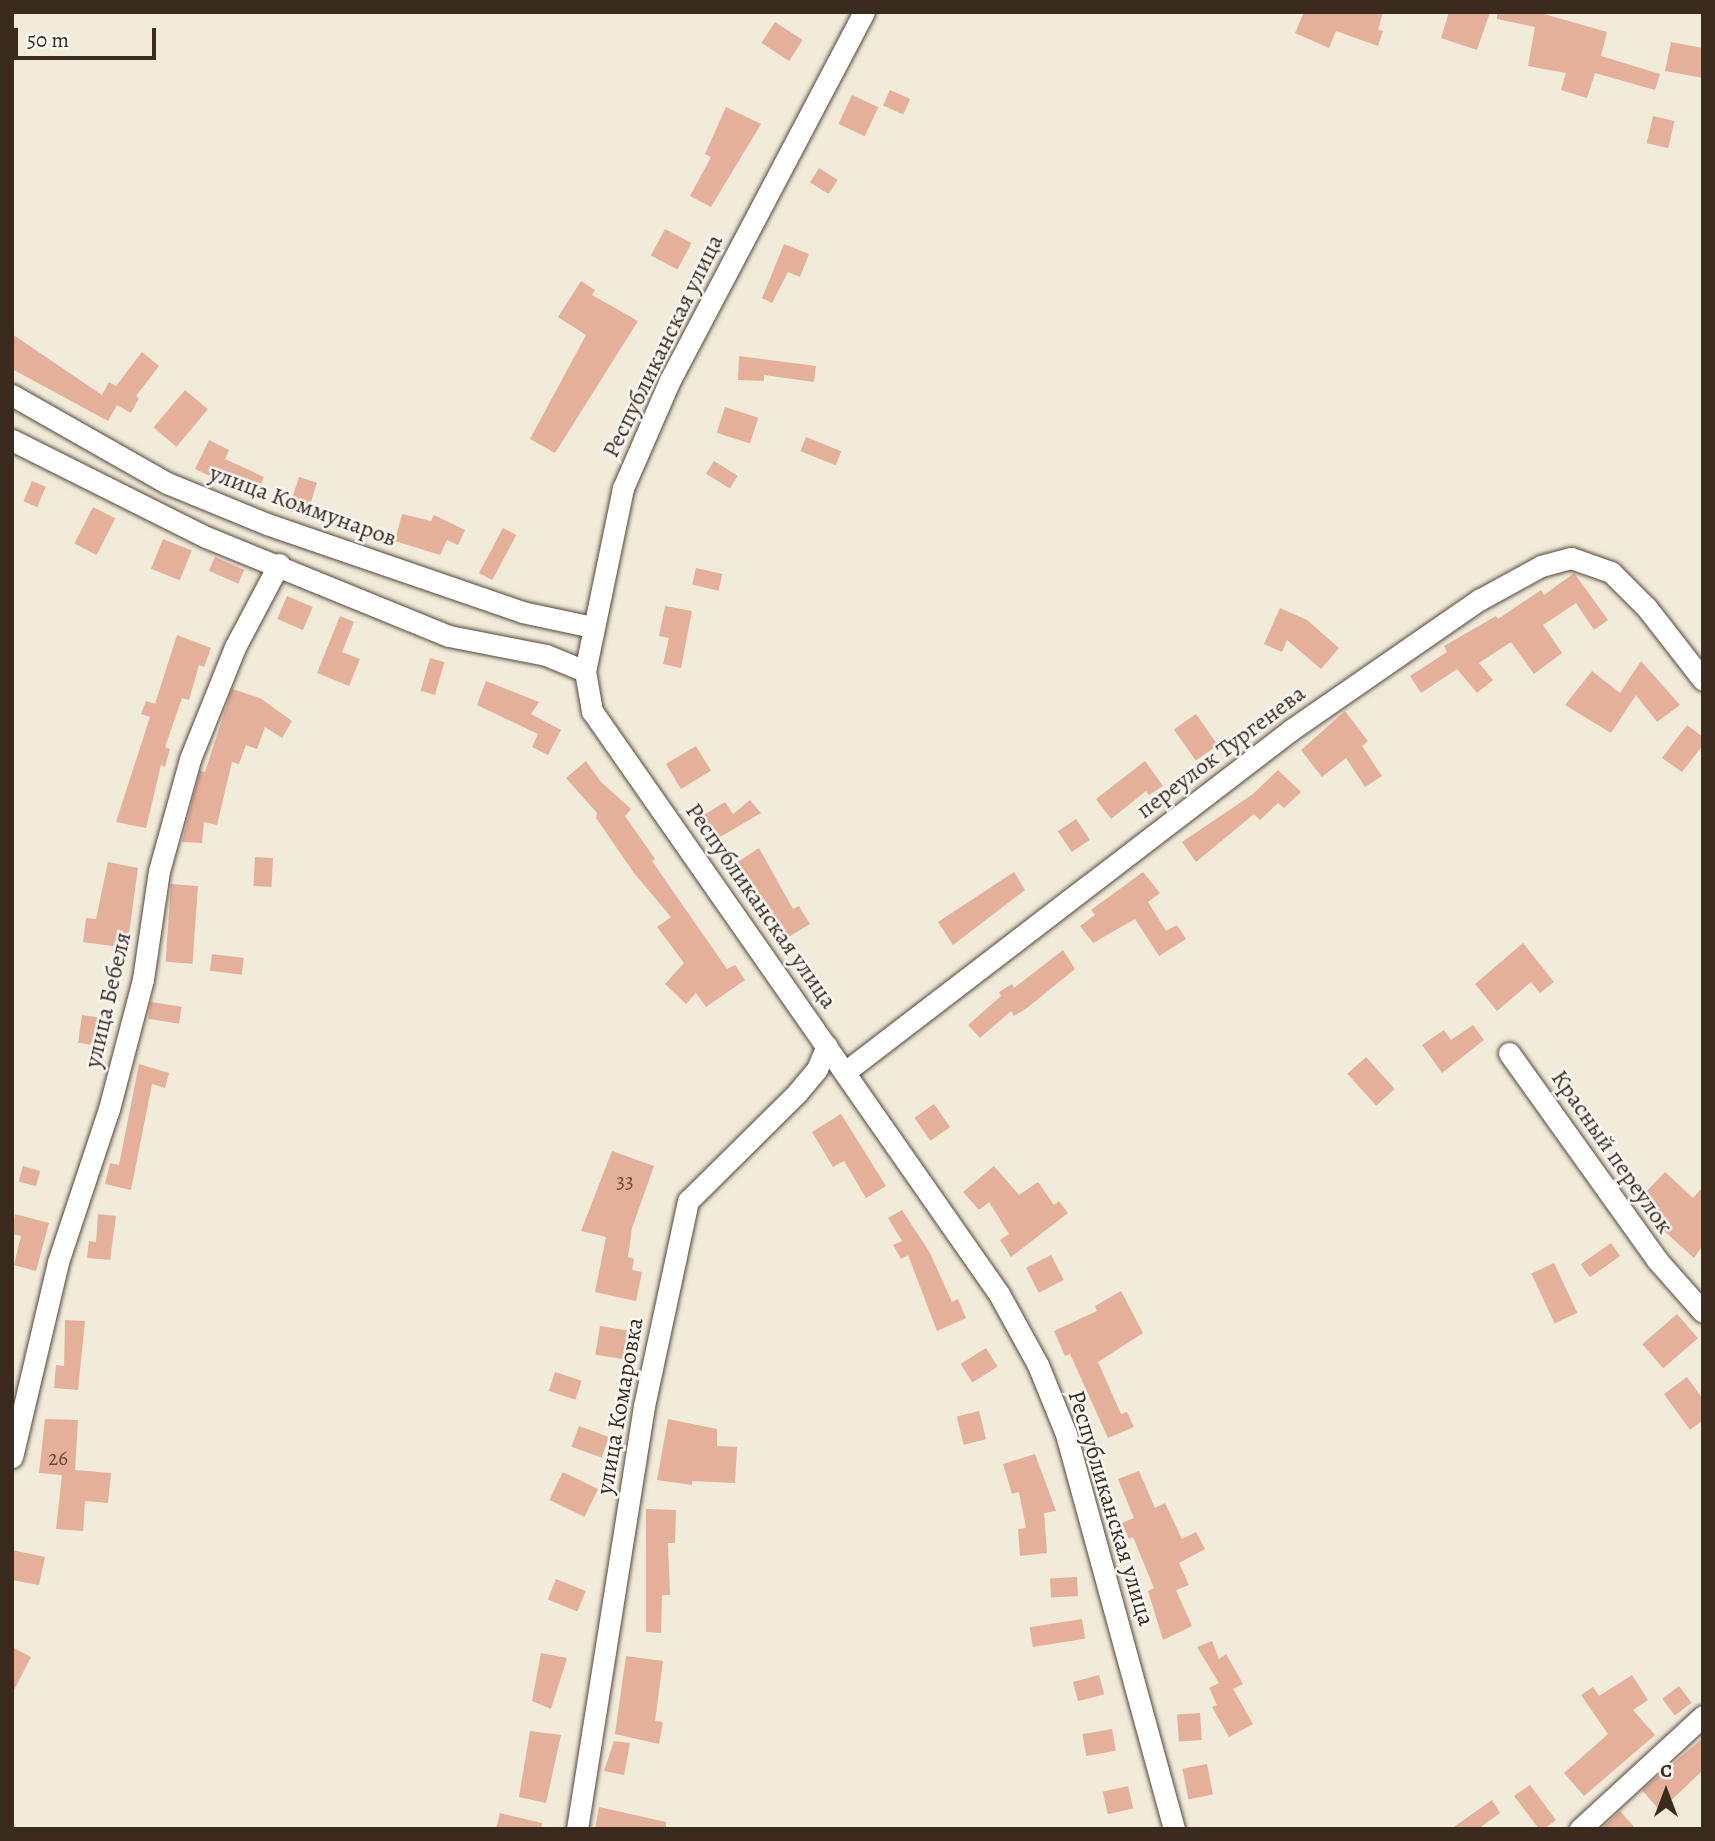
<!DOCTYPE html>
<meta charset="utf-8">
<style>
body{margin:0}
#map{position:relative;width:1715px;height:1841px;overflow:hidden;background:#f1ebd9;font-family:Alegreya,serif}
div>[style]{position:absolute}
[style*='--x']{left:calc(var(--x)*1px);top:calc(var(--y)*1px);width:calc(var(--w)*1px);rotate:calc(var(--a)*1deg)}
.building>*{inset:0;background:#e5b09a;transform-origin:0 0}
.roads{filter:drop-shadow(0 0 2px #56473a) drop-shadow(0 0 2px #56473a)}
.minor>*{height:21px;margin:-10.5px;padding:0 10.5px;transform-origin:10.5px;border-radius:10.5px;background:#fff}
span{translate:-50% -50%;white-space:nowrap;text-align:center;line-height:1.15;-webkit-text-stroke:5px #f6f6f2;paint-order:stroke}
.number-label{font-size:21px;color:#664c3d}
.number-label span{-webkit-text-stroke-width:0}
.street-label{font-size:24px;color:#3b2a1e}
.frame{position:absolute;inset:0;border:14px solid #3b2a1e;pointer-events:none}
.north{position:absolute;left:1631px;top:1757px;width:70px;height:70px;-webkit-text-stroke:5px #f6f6f2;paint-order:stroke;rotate:0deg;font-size:19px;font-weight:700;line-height:28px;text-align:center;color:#3b2a1e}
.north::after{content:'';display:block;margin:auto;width:24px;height:32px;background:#3b2a1e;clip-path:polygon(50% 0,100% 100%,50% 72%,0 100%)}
.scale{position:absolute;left:14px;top:28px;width:142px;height:32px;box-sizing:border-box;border:4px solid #3b2a1e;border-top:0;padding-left:9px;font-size:21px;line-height:24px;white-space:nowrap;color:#3b2a1e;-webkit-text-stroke:5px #f6f6f2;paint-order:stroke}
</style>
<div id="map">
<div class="building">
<div style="clip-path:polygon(1304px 12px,1383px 12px,1378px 30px,1383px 31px,1378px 46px,1336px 31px,1329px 48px,1295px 33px)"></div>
<div style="clip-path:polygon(1449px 12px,1490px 12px,1477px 50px,1441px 38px)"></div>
<div style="clip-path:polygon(1497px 12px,1537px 12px,1607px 32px,1601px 56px,1660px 74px,1655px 90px,1595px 73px,1587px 98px,1561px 90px,1566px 73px,1528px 66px,1535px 27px,1497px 19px)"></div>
<div style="left:775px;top:22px;width:33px;height:25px;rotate:33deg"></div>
<div style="clip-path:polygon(1671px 42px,1703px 48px,1703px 78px,1665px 71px)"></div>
<div style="left:890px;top:90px;width:22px;height:17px;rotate:24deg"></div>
<div style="left:852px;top:95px;width:29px;height:32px;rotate:25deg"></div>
<div style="clip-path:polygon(726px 107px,761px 124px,711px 207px,690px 196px,711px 157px,705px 154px)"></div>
<div style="left:1653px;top:116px;width:22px;height:28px;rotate:13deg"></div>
<div style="left:819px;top:168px;width:22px;height:17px;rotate:32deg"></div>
<div style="left:665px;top:229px;width:30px;height:30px;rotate:28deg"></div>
<div style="clip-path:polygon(784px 244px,809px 254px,800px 277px,788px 272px,772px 303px,762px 298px)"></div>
<div style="clip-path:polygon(581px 281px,595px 290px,592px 295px,638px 321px,555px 453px,530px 439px,586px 335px,558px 317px)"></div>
<div style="clip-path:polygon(12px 334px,102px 395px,109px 382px,116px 386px,142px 352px,159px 366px,136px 396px,139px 398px,131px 413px,117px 405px,108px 421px,12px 369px)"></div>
<div style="clip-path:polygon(739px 356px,816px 366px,814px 382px,764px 375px,764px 381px,738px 380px)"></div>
<div style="left:185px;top:390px;width:30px;height:49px;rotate:40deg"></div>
<div style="left:725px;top:407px;width:35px;height:27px;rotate:18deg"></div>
<div style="left:806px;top:437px;width:38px;height:15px;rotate:22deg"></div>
<div style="clip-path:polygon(209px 440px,229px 450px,225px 459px,264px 477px,255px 497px,195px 469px)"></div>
<div style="left:714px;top:461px;width:28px;height:15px;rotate:32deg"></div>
<div style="left:299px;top:477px;width:19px;height:35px;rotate:18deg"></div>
<div style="left:32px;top:481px;width:15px;height:22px;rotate:23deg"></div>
<div style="left:93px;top:507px;width:25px;height:41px;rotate:27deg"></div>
<div style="clip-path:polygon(402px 514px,431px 521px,434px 515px,465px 530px,458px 545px,447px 540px,440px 555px,395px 541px)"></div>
<div style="left:503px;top:528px;width:15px;height:51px;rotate:28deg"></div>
<div style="left:163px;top:539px;width:31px;height:32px;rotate:22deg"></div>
<div style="left:215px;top:557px;width:32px;height:15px;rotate:24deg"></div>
<div style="left:696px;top:568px;width:27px;height:17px;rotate:13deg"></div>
<div style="clip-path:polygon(1574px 573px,1608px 620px,1594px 630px,1576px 603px,1543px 625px,1562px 653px,1534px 674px,1511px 642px,1479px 663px,1493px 680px,1477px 693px,1457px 669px,1421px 693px,1410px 676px,1447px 652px,1444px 646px,1496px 616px,1498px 619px,1541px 590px,1544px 595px)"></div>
<div style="left:287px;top:596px;width:28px;height:25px;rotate:23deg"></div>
<div style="clip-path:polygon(665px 606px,692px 611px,681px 668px,663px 664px,669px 638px,659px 636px)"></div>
<div style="clip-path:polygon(1280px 608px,1307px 620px,1339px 648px,1321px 669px,1287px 640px,1282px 652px,1264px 644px)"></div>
<div style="clip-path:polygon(340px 616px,354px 622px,342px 652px,360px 659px,349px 686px,317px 673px)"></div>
<div style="clip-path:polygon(177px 635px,211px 648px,204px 667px,199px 665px,189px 700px,182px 698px,165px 747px,170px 749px,165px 767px,161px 765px,146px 828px,116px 822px,150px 717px,141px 714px,146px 701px,155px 704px)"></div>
<div style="left:430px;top:658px;width:15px;height:34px;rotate:16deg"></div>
<div style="clip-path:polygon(1641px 661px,1680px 705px,1657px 722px,1636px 695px,1611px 733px,1565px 705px,1592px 671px,1620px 693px)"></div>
<div style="clip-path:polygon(486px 681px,539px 702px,531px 714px,561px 730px,548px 755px,532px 747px,538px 734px,477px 705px)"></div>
<div style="clip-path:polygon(232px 689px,260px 698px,292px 721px,282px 738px,265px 727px,257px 749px,246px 745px,239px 764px,232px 762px,217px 825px,204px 822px,202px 843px,182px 842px,200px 771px,205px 772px)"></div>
<div style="clip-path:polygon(1345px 711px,1368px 741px,1362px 746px,1382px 776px,1365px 787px,1346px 758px,1322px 777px,1301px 750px)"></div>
<div style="left:1196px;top:714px;width:38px;height:27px;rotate:55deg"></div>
<div style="clip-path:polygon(1687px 725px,1703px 737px,1703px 745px,1682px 772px,1662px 758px)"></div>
<div style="left:696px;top:746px;width:29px;height:35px;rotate:59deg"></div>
<div style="clip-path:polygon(586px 761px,601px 782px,631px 809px,625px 816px,655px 859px,652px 861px,727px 969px,735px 965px,745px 980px,706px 1007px,696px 993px,686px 1004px,665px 984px,684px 963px,657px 927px,671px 917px,634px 873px,596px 818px,597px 813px,566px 778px)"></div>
<div style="clip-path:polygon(1145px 761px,1163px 786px,1149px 795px,1146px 791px,1111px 819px,1096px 799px)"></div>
<div style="clip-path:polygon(1278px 770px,1301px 792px,1284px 808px,1278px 803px,1260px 820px,1254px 814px,1196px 862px,1182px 842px,1253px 794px)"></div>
<div style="clip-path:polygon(750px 800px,761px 813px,715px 840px,702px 816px,725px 802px,733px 814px)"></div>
<div style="left:1076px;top:819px;width:25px;height:22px;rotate:56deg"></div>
<div style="clip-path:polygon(759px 848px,793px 909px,799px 906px,810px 924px,787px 938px,753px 884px,748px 887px,733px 865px)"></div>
<div style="left:255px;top:857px;width:18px;height:29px;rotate:3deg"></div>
<div style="clip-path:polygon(108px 862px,138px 868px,127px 948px,83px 942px,86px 918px,96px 919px)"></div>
<div style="clip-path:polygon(1014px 872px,1025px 890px,953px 945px,938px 922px)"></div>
<div style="clip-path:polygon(1143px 872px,1160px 893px,1148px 902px,1166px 931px,1177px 925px,1186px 939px,1159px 956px,1135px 919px,1093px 943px,1080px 926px,1095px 915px,1091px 910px)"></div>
<div style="left:171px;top:884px;width:27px;height:78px;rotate:4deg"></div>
<div style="clip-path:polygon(1523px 943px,1554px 982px,1540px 993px,1531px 982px,1497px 1011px,1475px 984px)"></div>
<div style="clip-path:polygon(1063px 950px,1075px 969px,1027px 1008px,1014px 1016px,1011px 1011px,980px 1038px,968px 1025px,1001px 996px,999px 992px,1012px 984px,1014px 988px)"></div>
<div style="left:212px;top:954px;width:32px;height:17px;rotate:7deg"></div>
<div style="left:151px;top:1002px;width:31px;height:17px;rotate:9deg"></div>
<div style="left:82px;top:1015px;width:27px;height:28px;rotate:8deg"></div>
<div style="clip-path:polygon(1473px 1025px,1484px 1040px,1442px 1073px,1422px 1045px,1444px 1030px,1451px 1040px)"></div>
<div style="left:1366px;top:1057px;width:43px;height:25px;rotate:48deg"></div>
<div style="clip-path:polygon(139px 1064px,169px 1073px,165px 1088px,152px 1084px,131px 1190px,105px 1184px,110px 1163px,119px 1165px)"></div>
<div style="left:934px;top:1104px;width:28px;height:24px;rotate:55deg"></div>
<div style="clip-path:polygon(841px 1114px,886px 1186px,866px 1198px,844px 1161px,833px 1167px,812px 1132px)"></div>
<div style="clip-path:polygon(612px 1151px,654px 1166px,632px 1228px,628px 1257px,634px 1259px,632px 1270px,642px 1272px,636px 1301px,595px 1292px,606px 1237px,581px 1231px)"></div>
<div style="left:23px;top:1166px;width:18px;height:16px;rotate:16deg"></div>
<div style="clip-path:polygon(994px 1166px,1019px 1195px,1038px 1182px,1054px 1205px,1059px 1201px,1068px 1213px,1011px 1257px,1000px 1240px,1009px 1234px,989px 1202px,979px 1210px,963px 1192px)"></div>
<div style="clip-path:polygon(1665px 1172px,1693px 1198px,1703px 1187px,1703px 1245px,1694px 1258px,1663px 1230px,1668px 1225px,1640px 1198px)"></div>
<div style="clip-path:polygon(902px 1210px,930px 1253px,952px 1302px,958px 1299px,966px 1318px,937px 1331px,908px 1255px,901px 1259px,893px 1245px,902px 1241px,888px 1218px)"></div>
<div style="clip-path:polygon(15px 1214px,49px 1223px,36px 1271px,14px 1265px,21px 1236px,12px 1234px)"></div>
<div style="clip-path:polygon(98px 1214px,116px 1216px,110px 1260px,87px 1258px,89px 1241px,96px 1242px)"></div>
<div style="left:1611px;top:1243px;width:16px;height:37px;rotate:55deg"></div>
<div style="left:1051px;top:1255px;width:28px;height:28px;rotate:63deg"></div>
<div style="left:1554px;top:1263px;width:55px;height:25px;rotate:65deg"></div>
<div style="clip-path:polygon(1121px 1291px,1143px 1333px,1098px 1362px,1121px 1414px,1127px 1412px,1134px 1427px,1108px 1438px,1070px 1354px,1065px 1356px,1054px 1331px,1097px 1311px,1095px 1306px)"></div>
<div style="left:1677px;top:1314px;width:32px;height:46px;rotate:49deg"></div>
<div style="clip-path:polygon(65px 1320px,85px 1321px,78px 1390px,54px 1388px,56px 1365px,64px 1366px)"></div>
<div style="left:600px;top:1326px;width:38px;height:29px;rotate:9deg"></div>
<div style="left:986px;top:1348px;width:22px;height:30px;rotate:58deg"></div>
<div style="left:555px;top:1372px;width:28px;height:20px;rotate:18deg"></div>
<div style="clip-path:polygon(1687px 1377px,1703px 1399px,1703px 1420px,1690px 1430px,1664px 1394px)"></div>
<div style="left:979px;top:1411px;width:29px;height:23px;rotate:76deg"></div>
<div style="clip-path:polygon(45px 1419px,78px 1420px,75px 1470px,111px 1473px,108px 1503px,85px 1501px,83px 1531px,56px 1529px,62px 1475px,39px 1473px)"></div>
<div style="clip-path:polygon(668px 1419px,717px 1429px,717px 1446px,737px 1447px,735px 1483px,692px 1481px,692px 1485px,657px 1480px)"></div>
<div style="left:579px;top:1426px;width:32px;height:22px;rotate:20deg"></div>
<div style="clip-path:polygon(1035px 1454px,1056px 1511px,1044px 1513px,1047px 1553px,1020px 1556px,1018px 1529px,1026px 1528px,1019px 1492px,1012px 1494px,1003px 1464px)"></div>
<div style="clip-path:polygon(1139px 1471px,1155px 1508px,1165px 1503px,1182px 1539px,1196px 1532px,1205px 1549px,1179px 1563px,1189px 1585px,1176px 1590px,1192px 1626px,1163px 1640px,1148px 1591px,1154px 1588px,1133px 1537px,1129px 1539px,1122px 1523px,1134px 1518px,1118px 1479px)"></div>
<div style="left:563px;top:1472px;width:39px;height:31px;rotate:26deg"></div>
<div style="clip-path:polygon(646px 1509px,676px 1510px,675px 1543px,668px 1543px,670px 1595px,662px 1595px,661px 1633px,646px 1632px)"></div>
<div style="clip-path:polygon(12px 1550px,45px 1557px,39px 1585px,12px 1580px)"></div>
<div style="left:1077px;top:1577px;width:19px;height:27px;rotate:87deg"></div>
<div style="left:556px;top:1579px;width:32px;height:22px;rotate:22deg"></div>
<div style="left:1082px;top:1619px;width:20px;height:53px;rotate:81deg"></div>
<div style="clip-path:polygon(1212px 1641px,1219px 1659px,1226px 1654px,1243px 1684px,1233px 1689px,1253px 1724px,1229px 1737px,1212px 1707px,1217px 1705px,1209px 1688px,1219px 1683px,1197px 1647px)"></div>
<div style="clip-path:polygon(12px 1647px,31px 1657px,12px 1694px)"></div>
<div style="clip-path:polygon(541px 1653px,567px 1658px,551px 1709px,532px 1701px)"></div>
<div style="clip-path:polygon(626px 1656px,663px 1661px,655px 1721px,663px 1722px,659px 1744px,615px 1734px)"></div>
<div style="left:1099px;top:1675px;width:20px;height:27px;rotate:75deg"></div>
<div style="clip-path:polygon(1632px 1675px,1648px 1700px,1633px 1710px,1655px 1735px,1584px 1796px,1564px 1773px,1608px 1734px,1581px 1695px,1593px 1687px,1599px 1696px)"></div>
<div style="left:1679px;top:1686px;width:21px;height:21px;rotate:53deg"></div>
<div style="left:1200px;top:1713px;width:27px;height:23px;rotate:86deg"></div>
<div style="left:1112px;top:1729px;width:22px;height:30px;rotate:80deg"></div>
<div style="clip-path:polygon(530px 1731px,561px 1735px,546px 1803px,519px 1797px)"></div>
<div style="clip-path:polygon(1703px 1738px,1703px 1770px,1660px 1811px,1642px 1790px)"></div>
<div style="clip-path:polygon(614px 1741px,630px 1743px,624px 1775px,604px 1771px)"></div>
<div style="left:1207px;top:1764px;width:31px;height:25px;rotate:79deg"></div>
<div style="clip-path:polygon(1530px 1785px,1556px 1820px,1544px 1829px,1539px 1829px,1514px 1796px)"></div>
<div style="left:1128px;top:1786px;width:23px;height:26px;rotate:77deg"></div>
<div style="clip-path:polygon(1492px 1800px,1500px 1813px,1478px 1829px,1451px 1829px)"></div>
<div style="clip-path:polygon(599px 1807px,666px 1822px,666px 1829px,595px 1829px)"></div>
<div style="clip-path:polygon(1620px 1811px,1636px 1829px,1601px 1829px)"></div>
<div style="clip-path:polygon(500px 1813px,542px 1823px,541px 1829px,496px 1829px)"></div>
</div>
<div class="roads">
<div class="minor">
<div style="--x:864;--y:12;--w:416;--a:117.8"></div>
<div style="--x:670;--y:380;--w:118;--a:113.5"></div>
<div style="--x:623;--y:488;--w:187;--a:101.7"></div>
<div style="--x:585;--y:671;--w:41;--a:80.1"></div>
<div style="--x:592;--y:711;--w:711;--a:55.08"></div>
<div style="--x:999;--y:1294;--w:81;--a:61.2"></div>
<div style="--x:1038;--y:1365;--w:74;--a:67.9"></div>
<div style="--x:1066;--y:1434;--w:409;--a:74.7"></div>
<div style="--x:12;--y:395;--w:178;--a:29.6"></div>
<div style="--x:167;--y:483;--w:108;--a:22.3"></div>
<div style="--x:267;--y:524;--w:270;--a:19"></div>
<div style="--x:522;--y:612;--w:72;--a:12.1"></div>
<div style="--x:12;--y:440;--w:217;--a:26.6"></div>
<div style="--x:206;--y:537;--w:262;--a:22.2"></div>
<div style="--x:449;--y:636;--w:99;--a:11.1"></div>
<div style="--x:546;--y:655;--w:42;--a:22.3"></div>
<div style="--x:1509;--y:1053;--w:254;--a:54.4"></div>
<div style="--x:1657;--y:1260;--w:69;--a:48.5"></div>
<div style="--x:845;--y:1072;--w:562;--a:-37.48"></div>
<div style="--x:1291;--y:730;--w:229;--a:-34.7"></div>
<div style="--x:1479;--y:600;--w:71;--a:-28.7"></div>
<div style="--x:1541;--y:566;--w:31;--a:-15"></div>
<div style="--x:1571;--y:558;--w:42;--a:19.3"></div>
<div style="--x:1611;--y:572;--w:51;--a:45"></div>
<div style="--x:1647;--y:608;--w:91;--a:52.1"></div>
<div style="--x:12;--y:1457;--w:200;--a:-76.7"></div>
<div style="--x:58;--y:1262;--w:161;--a:-71.6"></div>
<div style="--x:109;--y:1109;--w:134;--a:-75.3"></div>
<div style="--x:143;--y:979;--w:109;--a:-81.6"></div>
<div style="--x:159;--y:871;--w:116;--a:-74.5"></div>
<div style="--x:190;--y:759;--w:121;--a:-68.1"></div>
<div style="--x:235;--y:647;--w:94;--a:-62.1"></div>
<div style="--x:577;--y:1829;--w:428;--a:-81"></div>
<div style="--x:644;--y:1406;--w:210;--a:-77.9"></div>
<div style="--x:688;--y:1201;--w:153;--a:-44.7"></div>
<div style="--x:797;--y:1093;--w:31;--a:-50"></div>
<div style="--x:817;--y:1069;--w:25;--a:-67"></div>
<div style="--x:1580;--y:1829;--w:167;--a:-42.6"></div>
</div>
</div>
<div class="number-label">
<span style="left:625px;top:1181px">33</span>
<span style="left:58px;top:1458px">26</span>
</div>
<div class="street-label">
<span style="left:663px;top:346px;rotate:-64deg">Республиканская улица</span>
<span style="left:303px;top:506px;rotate:20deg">улица Коммунаров</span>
<span style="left:1221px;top:752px;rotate:-37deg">переулок Тургенева</span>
<span style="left:761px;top:906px;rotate:55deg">Республиканская улица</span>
<span style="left:108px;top:1000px;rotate:-77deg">улица Бебеля</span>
<span style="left:1612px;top:1152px;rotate:55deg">Красный переулок</span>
<span style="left:620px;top:1406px;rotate:-80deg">улица Комаровка</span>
<span style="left:1111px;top:1508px;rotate:73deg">Республиканская улица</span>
</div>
<div class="frame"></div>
<div class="north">С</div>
<div class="scale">50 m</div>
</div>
